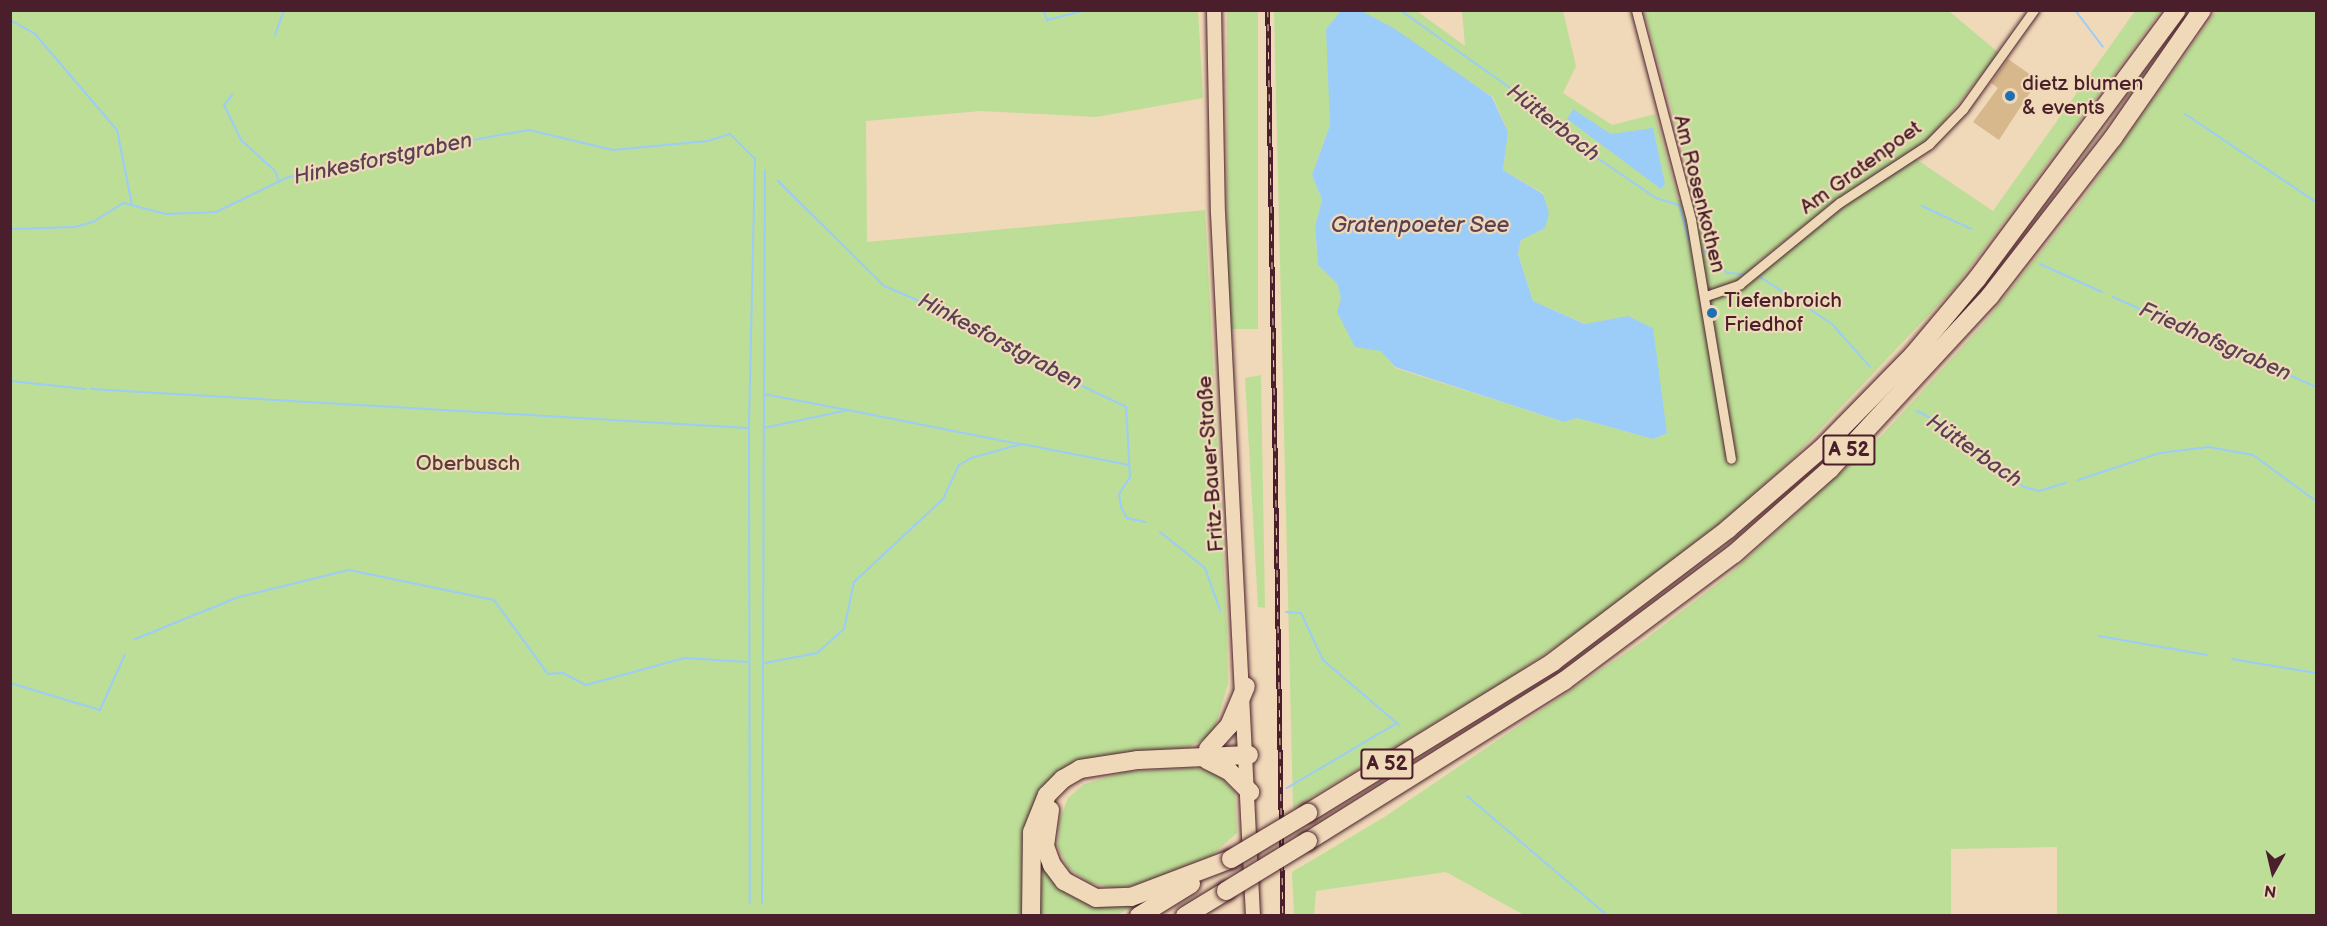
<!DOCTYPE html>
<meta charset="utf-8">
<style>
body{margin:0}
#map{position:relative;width:2327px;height:926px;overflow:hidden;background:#f0d9b9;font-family:"Balsamiq Sans",sans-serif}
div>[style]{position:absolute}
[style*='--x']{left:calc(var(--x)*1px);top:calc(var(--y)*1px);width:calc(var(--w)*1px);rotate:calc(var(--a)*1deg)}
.green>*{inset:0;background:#bdde97;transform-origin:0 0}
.water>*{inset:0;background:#9bcdf8}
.stream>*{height:2px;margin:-1px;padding:0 1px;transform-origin:1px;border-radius:1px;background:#9bcdf8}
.building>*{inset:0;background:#d7b78c}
.roads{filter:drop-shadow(0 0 2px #4a1f2b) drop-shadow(0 0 2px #4a1f2b)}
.street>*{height:9px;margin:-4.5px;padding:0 4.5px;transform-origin:4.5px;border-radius:4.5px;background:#f0d9b9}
.secondary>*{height:14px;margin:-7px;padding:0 7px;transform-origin:7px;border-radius:7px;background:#f0d9b9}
.highway>*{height:18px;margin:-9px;padding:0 9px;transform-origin:9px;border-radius:9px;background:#f0d9b9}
.rail>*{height:4.5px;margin-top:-2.25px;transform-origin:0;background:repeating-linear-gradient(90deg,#f0d9b9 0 7px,#4a1f2b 0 14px);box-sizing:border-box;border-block:2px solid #4a1f2b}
.bridges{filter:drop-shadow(0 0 2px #4a1f2b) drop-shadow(0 0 2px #4a1f2b)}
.highway-bridge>*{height:18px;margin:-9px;padding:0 9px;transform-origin:9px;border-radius:9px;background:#f0d9b9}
.dots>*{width:16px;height:16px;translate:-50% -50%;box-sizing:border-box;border:3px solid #f0d9b9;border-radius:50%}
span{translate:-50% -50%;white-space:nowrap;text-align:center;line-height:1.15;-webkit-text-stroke:4.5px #f0d9b9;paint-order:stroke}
.shield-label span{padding:2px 4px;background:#f0d9b9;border:2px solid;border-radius:4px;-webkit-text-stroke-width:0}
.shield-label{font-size:20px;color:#4a1f2b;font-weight:700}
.poi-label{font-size:21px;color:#4a1f2b}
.left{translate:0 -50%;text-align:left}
.street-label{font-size:21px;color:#4a1f2b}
.park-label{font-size:21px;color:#5b3c3b}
.water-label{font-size:22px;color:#5a4254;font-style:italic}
.frame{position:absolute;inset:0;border:12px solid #4a1f2b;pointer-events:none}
.north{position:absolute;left:2243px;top:842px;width:60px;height:60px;-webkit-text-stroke:4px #f0d9b9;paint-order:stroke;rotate:188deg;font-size:16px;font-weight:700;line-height:24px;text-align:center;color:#4a1f2b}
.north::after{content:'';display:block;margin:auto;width:21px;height:27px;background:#4a1f2b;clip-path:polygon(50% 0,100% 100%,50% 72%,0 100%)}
</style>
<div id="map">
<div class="green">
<div style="clip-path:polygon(2217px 10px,2316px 11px,2316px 915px,2057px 915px,2057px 847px,1951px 849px,1951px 915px,1524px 915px,1446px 872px,1316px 891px,1314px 915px,1294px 915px,1292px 872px,1386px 816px,1643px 641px,1730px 574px,1884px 433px,1984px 323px,2079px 204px)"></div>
<div style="clip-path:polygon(10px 11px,1198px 11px,1203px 98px,1096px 117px,981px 111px,866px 121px,867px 242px,1205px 210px,1227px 627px,1228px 684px,1213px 734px,1189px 747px,1102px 755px,1080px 763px,1045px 789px,1025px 915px,11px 915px)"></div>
<div style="left:1227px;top:11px;width:31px;height:318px"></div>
<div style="clip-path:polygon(1274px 11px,1359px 11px,1341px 11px,1330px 125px,1312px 175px,1322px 200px,1315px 226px,1318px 265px,1337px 282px,1341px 299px,1395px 368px,1564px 422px,1577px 418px,1653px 439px,1628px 317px,1586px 324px,1533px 301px,1518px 254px,1521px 239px,1545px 228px,1543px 193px,1503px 170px,1508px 132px,1493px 97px,1362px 11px,1417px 11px,1465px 46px,1462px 11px,1563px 11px,1576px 66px,1563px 93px,1612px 125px,1655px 114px,1678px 200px,1698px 203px,1644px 11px,1949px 11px,1999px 53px,1927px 142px,1837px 200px,1755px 264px,1763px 272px,1840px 206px,1913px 157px,1993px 211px,2135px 11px,2161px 11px,1955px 287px,1793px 458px,1728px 517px,1595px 620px,1503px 682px,1293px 808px)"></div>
<div style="clip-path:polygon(1261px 375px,1265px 608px,1258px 607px,1245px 378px)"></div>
<div style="clip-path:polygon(1192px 768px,1214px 771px,1235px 792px,1237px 833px,1212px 855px,1143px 884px,1115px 888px,1090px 883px,1068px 868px,1058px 847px,1059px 822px,1068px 798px,1084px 784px,1126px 772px)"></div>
<div style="clip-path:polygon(1046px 862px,1071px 896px,1094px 903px,1147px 897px,1118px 915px,1036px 915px,1035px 867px)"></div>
</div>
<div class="water">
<div style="clip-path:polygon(1341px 11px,1362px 11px,1395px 29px,1492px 97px,1508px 132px,1503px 170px,1543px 194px,1549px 213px,1545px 228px,1521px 240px,1518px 254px,1533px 301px,1585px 324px,1628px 316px,1653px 328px,1667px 433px,1653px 439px,1577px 418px,1564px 422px,1395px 367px,1381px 351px,1355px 347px,1337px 312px,1341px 299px,1337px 283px,1318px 265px,1315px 226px,1322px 200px,1312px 175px,1330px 125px,1326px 29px)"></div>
<div style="clip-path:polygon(1573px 109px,1611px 134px,1653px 128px,1665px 184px,1661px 189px,1567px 119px)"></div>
</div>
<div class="stream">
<div style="--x:1043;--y:10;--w:11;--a:68"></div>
<div style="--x:1047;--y:20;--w:41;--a:-14"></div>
<div style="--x:1400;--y:10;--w:151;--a:35.3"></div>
<div style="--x:1523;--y:97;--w:49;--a:44.2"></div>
<div style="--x:1558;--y:131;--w:119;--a:34.4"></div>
<div style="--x:1656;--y:198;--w:24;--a:17"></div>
<div style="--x:1679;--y:205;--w:37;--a:74"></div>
<div style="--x:2075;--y:10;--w:46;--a:52.9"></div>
<div style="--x:10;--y:20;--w:29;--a:29"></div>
<div style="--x:35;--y:34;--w:126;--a:49.5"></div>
<div style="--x:117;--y:130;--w:76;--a:78.7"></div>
<div style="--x:275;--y:35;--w:27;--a:-70"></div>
<div style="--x:233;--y:94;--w:14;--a:129"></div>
<div style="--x:224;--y:105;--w:39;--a:64"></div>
<div style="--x:241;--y:140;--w:46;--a:42.4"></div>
<div style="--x:275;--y:171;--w:12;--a:70"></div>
<div style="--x:2185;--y:114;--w:158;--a:33.9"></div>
<div style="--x:778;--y:181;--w:149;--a:44.7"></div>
<div style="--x:884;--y:286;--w:95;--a:22.8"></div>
<div style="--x:972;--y:323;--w:65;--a:33.7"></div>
<div style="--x:1026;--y:359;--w:111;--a:25.6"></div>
<div style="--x:1126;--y:407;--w:70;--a:86.7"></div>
<div style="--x:1130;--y:477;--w:20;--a:123"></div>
<div style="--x:1119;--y:494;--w:13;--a:81"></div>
<div style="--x:1121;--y:507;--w:13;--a:61"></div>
<div style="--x:1127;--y:518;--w:19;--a:12"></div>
<div style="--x:1922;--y:206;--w:54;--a:25.1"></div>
<div style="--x:10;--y:229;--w:65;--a:-1.8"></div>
<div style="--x:75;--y:227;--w:19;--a:-16"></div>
<div style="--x:93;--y:222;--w:36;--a:-32"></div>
<div style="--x:124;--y:203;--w:43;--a:14.7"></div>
<div style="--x:166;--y:214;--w:50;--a:-2.3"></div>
<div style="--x:216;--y:212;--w:78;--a:-25.9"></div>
<div style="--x:286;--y:178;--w:50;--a:-15.2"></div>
<div style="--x:334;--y:165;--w:198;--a:-10.2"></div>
<div style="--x:529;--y:130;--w:86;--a:13.4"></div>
<div style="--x:613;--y:150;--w:95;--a:-5.4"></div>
<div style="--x:708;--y:141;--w:23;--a:-18"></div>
<div style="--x:730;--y:134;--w:35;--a:45"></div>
<div style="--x:755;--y:159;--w:269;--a:91.3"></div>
<div style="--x:749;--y:428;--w:475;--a:89.9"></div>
<div style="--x:1703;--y:248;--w:35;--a:46"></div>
<div style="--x:1727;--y:273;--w:15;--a:4"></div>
<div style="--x:2040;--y:264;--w:68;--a:24.3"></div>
<div style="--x:1760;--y:277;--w:86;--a:33.1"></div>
<div style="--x:1832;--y:324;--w:57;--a:48.5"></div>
<div style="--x:2113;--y:297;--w:222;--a:23.9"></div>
<div style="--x:10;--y:381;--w:76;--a:6"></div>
<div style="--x:91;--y:389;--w:657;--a:3.4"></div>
<div style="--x:764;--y:394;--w:85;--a:10.9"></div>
<div style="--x:1917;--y:411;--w:28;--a:27"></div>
<div style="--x:1942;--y:424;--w:103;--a:37.5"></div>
<div style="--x:2024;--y:487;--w:16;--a:15"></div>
<div style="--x:2039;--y:491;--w:28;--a:-17"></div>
<div style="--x:764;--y:428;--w:86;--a:-12.1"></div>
<div style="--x:848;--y:410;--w:175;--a:11.2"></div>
<div style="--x:2078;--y:480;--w:86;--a:-18.2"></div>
<div style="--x:2160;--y:453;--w:49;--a:-7"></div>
<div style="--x:2209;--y:447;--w:45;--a:10.3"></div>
<div style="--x:2253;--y:455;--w:78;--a:36.1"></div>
<div style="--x:1160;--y:532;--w:58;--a:38.7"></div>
<div style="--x:1205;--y:568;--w:45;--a:70.3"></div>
<div style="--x:1286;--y:612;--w:15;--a:4"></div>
<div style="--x:1301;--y:613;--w:52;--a:64.9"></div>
<div style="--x:1323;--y:660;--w:100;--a:40.5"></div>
<div style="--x:2099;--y:636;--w:110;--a:10"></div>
<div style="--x:135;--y:639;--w:112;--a:-22"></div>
<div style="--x:239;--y:597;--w:113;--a:-13.8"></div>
<div style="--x:349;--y:570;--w:148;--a:11.7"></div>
<div style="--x:494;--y:600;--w:92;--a:53.9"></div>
<div style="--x:548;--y:674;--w:15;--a:-4"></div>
<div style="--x:563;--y:673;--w:26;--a:28"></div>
<div style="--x:586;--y:685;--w:102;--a:-15.4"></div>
<div style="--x:684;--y:658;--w:64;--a:3.6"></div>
<div style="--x:2232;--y:659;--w:85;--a:9.5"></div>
<div style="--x:765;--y:663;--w:53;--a:-10.9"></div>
<div style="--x:817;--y:653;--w:36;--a:-42"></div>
<div style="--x:844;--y:629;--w:48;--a:-78"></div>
<div style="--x:854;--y:582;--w:122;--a:-43"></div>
<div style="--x:943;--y:499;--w:38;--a:-65"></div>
<div style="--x:959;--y:465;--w:14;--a:-30"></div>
<div style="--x:971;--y:458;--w:53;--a:-15.4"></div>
<div style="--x:1022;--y:444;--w:109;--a:11.1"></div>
<div style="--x:10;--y:683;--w:94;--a:16.7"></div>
<div style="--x:100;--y:710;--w:61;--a:-65.9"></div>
<div style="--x:1287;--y:788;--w:128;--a:-30.6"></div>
<div style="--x:1467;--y:796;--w:185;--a:40.4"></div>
<div style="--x:762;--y:903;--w:733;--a:-89.77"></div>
</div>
<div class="building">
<div style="clip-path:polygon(2008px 59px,2038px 80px,1999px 140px,1973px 122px,1998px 88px,1991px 83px)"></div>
</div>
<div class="roads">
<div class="street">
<div style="--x:1636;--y:10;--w:217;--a:75.3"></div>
<div style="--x:1691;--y:220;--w:242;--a:80.5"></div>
<div style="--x:1706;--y:296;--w:36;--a:-19"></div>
<div style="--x:1740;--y:284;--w:128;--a:-39.3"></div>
<div style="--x:1839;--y:203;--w:108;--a:-33.2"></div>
<div style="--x:1929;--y:144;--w:49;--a:-45.8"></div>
<div style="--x:1963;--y:109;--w:122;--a:-54.4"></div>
</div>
<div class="secondary">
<div style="--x:1214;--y:10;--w:203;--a:88.9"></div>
<div style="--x:1218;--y:213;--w:704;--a:87.15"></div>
</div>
<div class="highway">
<div style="--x:1208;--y:749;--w:31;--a:-48"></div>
<div style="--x:1229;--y:726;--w:43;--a:-67"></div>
<div style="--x:1207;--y:760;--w:25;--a:27"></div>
<div style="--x:1229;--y:771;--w:30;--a:45"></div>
<div style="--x:1050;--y:810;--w:36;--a:98"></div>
<div style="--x:1045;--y:846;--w:20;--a:70"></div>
<div style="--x:1052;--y:865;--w:20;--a:53"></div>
<div style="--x:1064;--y:881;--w:36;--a:28"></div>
<div style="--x:1096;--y:898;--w:35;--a:-2"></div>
<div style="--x:1131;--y:897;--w:107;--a:-20.8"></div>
<div style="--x:1308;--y:813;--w:288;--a:-31.6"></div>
<div style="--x:1553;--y:662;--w:220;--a:-37.2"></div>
<div style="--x:1728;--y:529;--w:123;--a:-40.7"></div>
<div style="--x:1821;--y:449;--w:133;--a:-45.6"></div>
<div style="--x:1914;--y:354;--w:98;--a:-50"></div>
<div style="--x:1977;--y:279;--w:335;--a:-53.4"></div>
<div style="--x:1308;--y:841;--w:302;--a:-32"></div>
<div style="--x:1564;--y:681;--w:212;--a:-36.8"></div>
<div style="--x:1734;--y:554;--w:128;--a:-41.5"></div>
<div style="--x:1830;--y:469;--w:236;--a:-47.2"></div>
<div style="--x:1990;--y:296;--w:200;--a:-52.1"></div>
<div style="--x:2113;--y:138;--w:156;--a:-55.2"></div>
<div style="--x:1031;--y:916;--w:84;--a:-89.3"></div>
<div style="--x:1032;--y:832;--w:40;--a:-68"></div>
<div style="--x:1047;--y:795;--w:23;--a:-45"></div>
<div style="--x:1063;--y:779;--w:20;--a:-30"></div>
<div style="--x:1080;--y:769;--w:59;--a:-8.8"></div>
<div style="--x:1138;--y:760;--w:111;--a:-2.6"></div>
<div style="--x:1139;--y:916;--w:61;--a:-31.6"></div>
<div style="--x:1185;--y:916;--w:48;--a:-31.4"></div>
</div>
</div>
<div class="rail">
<div style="--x:1268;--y:10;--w:906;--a:89.05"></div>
</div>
<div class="bridges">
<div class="highway-bridge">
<div style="--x:1231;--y:859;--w:90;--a:-30.9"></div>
<div style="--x:1226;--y:891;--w:96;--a:-31.4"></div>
</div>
</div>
<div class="dots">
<div style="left:2010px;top:96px;background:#1f6fb2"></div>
<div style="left:1712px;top:313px;background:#1f6fb2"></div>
</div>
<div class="shield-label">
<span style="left:1849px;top:450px">A 52</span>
<span style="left:1387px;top:764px">A 52</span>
</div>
<div class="poi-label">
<span class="left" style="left:2022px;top:96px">dietz blumen<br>&amp; events</span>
<span class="left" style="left:1724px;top:313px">Tiefenbroich<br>Friedhof</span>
</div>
<div class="street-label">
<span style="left:1861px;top:168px;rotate:-36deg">Am Gratenpoet</span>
<span style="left:1699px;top:194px;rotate:76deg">Am Rosenkothen</span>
<span style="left:1211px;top:464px;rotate:-94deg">Fritz-Bauer-Straße</span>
</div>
<div class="park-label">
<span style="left:468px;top:464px">Oberbusch</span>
</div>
<div class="water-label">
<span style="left:1553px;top:123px;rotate:38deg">Hütterbach</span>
<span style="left:383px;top:159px;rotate:-12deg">Hinkesforstgraben</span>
<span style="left:1420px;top:226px">Gratenpoeter See</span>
<span style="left:1000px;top:342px;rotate:28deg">Hinkesforstgraben</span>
<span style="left:2215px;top:342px;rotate:24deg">Friedhofsgraben</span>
<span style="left:1974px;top:451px;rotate:35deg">Hütterbach</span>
</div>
<div class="frame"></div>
<div class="north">N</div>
</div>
